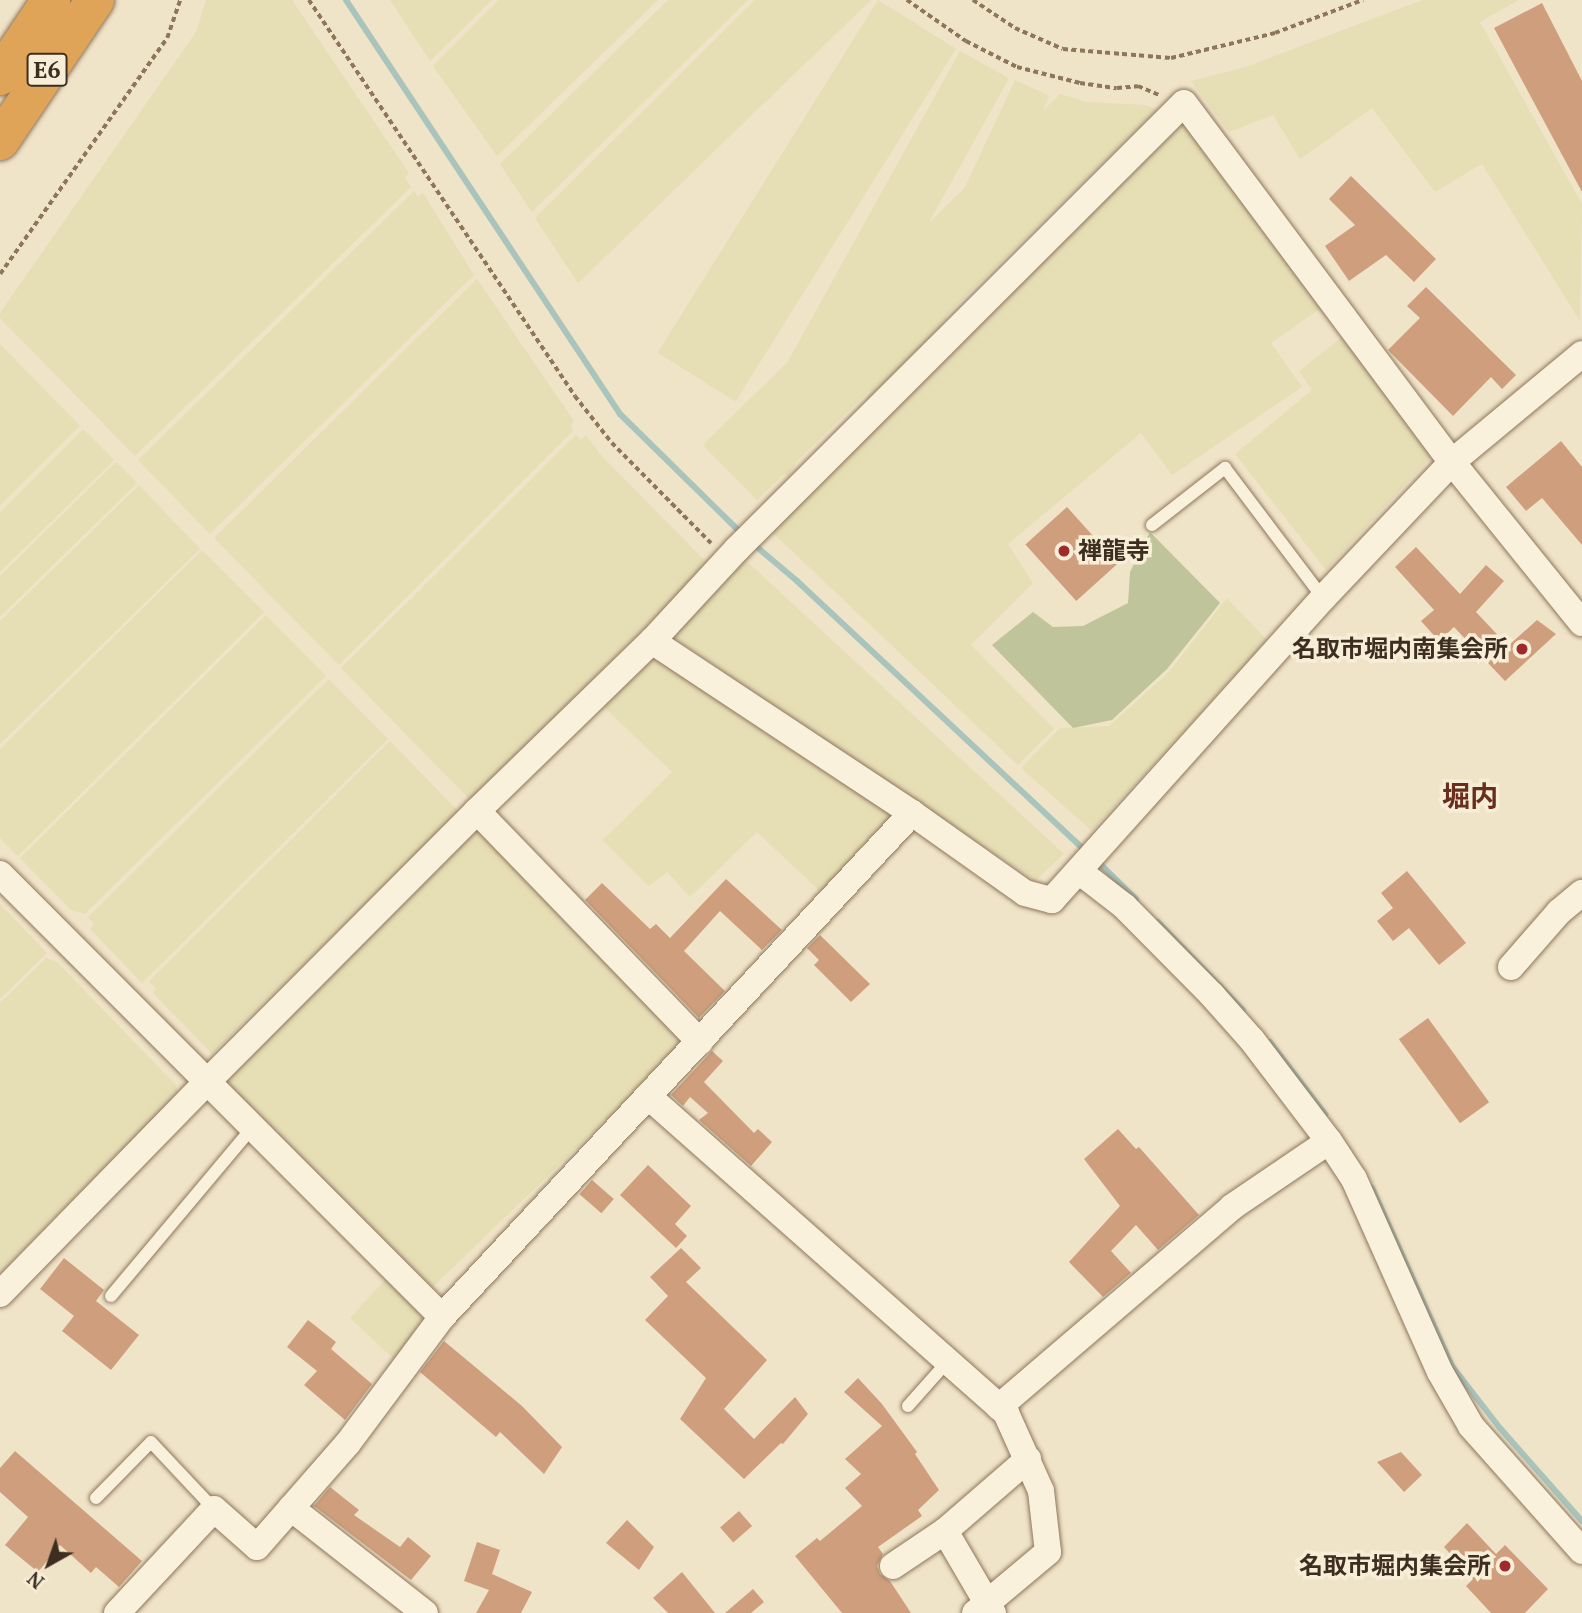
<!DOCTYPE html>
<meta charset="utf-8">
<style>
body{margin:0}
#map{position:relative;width:1582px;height:1613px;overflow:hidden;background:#f0e4c8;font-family:"PT Serif","Noto Sans JP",serif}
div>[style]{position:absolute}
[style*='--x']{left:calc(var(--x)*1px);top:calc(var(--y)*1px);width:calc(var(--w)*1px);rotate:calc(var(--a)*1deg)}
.farmland>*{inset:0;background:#e6deb5;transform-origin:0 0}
.cemetery>*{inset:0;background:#bfc49a}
.stream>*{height:6px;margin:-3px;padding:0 3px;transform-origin:3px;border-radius:3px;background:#a9c4bc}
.building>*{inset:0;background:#cf9f7d;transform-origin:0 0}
.path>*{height:3.5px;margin-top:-1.75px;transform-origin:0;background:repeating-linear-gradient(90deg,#8d765c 0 5px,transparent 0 8.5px)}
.roads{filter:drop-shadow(0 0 2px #8d765c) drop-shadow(0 0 2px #8d765c)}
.lane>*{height:12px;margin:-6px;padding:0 6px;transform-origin:6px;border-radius:6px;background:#faf1dc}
.street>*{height:26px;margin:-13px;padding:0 13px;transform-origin:13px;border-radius:13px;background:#faf1dc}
.highway>*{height:38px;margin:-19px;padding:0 19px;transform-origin:19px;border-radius:19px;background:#e0a458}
.dots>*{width:19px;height:19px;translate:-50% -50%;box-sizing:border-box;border:4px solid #f7eed8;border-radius:50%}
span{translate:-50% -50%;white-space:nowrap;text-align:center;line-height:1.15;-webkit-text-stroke:7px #f7eed8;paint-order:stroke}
.shield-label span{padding:2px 5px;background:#f7eed8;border:2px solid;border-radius:5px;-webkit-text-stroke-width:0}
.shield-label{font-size:23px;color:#3d2e20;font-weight:700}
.poi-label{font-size:24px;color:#3d2e20;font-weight:700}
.left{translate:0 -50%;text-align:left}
.right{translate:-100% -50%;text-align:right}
.quarter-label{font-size:28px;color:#6b2e1e;font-weight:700}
.north{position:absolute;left:14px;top:1529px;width:70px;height:70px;-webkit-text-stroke:5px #f7eed8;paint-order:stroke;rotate:220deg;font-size:19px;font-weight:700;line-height:28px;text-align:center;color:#3d2e20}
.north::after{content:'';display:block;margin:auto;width:24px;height:32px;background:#3d2e20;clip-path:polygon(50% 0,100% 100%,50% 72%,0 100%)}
</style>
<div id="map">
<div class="farmland">
<div style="clip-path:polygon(206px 0,292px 0,409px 173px,405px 178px,411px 187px,135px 456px,0 318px,0 313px,196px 32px)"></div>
<div style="clip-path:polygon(390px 0,492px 0,430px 61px)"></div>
<div style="clip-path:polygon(499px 0,658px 0,497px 156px,433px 66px)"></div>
<div style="clip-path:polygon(668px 0,748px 0,532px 212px,500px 164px)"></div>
<div style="clip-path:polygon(755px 0,871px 0,578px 283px,535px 218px)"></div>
<div style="left:878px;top:0;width:92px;height:416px;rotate:32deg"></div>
<div style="clip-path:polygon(1422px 0,1519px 0,1480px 22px,1582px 204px,1580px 321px,1482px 164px,1435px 192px,1372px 108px,1300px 159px,1273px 115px,1229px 132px,1191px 81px,1246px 67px)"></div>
<div style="left:960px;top:51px;width:56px;height:455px;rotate:29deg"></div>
<div style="left:1015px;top:80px;width:38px;height:479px;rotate:25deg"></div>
<div style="clip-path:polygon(1060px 94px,1087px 102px,1146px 105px,1157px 110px,757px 500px,703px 445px)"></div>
<div style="clip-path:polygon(1181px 121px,1321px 308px,1271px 343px,1302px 387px,1172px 475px,1141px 433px,1008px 544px,1033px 583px,971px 645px,1054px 729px,1018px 765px,771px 531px)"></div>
<div style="clip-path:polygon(414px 191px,418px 197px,423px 193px,474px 275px,210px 534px,138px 460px)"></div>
<div style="clip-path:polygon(477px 279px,574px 421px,571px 425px,573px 431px,339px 665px,214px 538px)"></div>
<div style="clip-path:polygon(1346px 334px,1433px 455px,1326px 570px,1235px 454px,1312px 390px,1299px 371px)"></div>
<div style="clip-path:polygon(0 344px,80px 426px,0 506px)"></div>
<div style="clip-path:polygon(83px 429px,114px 460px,0 572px,0 512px)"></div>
<div style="clip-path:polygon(576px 435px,581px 440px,586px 435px,600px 454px,709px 565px,470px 800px,341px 668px)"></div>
<div style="clip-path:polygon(116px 462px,137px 483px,0 617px,0 576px)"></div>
<div style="clip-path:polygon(139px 485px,200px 549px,0 744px,0 621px)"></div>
<div style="clip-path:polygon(202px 550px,264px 612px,18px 856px,0 838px,0 749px)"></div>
<div style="clip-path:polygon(742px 557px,1064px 854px,1035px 881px,671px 636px)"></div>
<div style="clip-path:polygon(1227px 598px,1267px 640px,1092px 831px,1021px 768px,1060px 728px,1109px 726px,1168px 673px)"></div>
<div style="clip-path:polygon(266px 615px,326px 676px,85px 914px,71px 910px,20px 858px)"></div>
<div style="clip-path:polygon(652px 655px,904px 822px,824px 895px,757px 832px,690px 897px,667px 872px,649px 886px,603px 840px,672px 772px,604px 707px)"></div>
<div style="clip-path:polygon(329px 679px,388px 739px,142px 983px,90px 929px,94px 924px,88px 917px)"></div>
<div style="clip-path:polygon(390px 741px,459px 812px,212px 1054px,153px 993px,156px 989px,149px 981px)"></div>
<div style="left:476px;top:824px;width:303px;height:363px;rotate:46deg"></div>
<div style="clip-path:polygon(0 904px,47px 953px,0 999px)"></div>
<div style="clip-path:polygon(46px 958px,57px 962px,176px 1085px,178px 1093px,0 1273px,0 1003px)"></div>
<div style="clip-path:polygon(386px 1279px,425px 1315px,395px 1360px,350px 1318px)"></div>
</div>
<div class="cemetery">
<div style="clip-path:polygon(1150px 532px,1220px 603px,1167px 669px,1112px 720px,1073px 728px,992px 645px,1033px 612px,1053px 627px,1083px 626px,1128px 603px,1130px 572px)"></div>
</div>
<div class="stream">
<div style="--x:346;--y:0;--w:496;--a:56.5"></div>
<div style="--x:620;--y:414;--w:173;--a:44.5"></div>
<div style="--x:751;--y:542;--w:60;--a:40.3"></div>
<div style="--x:797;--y:581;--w:398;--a:43.1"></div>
<div style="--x:1096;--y:860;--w:56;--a:44.3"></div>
<div style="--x:1158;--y:922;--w:122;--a:46"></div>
<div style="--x:1270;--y:1042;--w:91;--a:52.6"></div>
<div style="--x:1372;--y:1188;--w:195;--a:65.8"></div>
<div style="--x:1452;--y:1366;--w:78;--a:52.3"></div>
<div style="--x:1500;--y:1428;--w:124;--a:48.6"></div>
</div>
<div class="building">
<div style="clip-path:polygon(1542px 3px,1582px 81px,1582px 192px,1494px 28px)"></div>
<div style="clip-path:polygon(1351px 176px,1436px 259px,1414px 282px,1386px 255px,1349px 281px,1325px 246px,1355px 225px,1329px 199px)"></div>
<div style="clip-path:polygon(1426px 287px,1516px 375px,1502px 389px,1491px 377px,1453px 416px,1388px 350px,1420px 318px,1407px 306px)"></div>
<div style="clip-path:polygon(1561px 441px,1582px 467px,1582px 545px,1542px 498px,1526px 511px,1506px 487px)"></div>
<div style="left:1067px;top:507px;width:76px;height:56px;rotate:48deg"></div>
<div style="clip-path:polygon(1416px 547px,1460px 594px,1486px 565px,1504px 581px,1476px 612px,1508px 646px,1537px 620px,1556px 634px,1505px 681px,1454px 627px,1439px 641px,1421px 621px,1434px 610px,1395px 567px)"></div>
<div style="clip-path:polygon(1407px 871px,1466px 943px,1439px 965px,1409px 928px,1393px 941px,1377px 921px,1393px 908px,1381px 893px)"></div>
<div style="clip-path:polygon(726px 879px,782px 930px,762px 950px,720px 911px,684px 951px,725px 991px,699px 1018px,585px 900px,602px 883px,650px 929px,656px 924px,670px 938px)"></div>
<div style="clip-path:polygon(820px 935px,870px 984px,851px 1002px,814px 965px,819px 960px,807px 948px)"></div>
<div style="left:1428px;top:1018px;width:104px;height:36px;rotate:54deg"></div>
<div style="clip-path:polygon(712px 1051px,723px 1061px,704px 1082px,754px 1133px,758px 1129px,772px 1142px,751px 1166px,699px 1120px,708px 1113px,690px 1097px,683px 1106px,671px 1095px)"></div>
<div style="clip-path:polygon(1118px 1129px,1136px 1149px,1139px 1147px,1199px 1215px,1158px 1250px,1136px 1225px,1111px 1251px,1131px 1273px,1103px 1297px,1069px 1262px,1120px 1206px,1084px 1159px)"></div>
<div style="clip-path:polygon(648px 1165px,691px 1206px,675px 1224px,687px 1236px,676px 1248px,620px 1195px)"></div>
<div style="left:592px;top:1180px;width:29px;height:19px;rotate:41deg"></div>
<div style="clip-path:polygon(681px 1248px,701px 1268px,686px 1282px,767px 1360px,724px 1409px,754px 1439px,795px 1397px,808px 1414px,783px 1444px,781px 1443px,744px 1479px,680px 1419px,706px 1378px,645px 1320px,668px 1296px,650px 1277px)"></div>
<div style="clip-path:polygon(64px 1258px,104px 1290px,96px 1301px,139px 1335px,111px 1370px,62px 1331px,74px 1316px,40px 1289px)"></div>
<div style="clip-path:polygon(308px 1320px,336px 1342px,331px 1349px,372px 1384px,345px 1420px,304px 1385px,317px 1371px,287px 1347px)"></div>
<div style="clip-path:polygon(444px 1341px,522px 1406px,562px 1447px,544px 1474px,500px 1432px,496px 1437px,420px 1372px)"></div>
<div style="clip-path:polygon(858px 1378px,882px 1404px,917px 1452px,915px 1454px,939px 1490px,918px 1510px,922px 1516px,878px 1547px,883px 1554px,877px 1566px,880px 1574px,890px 1581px,911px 1613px,842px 1613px,795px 1556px,817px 1538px,820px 1541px,862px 1506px,845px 1488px,861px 1474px,845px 1459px,882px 1426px,844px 1392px)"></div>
<div style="clip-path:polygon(15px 1451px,142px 1561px,119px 1587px,96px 1567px,91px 1573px,60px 1545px,38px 1572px,5px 1545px,28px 1517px,0 1492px,0 1468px)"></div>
<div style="clip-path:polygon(1401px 1452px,1422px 1475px,1404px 1492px,1377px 1462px)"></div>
<div style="clip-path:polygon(330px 1487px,359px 1510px,354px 1515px,400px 1547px,408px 1537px,431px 1556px,411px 1580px,314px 1506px)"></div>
<div style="left:739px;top:1511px;width:20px;height:25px;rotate:49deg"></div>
<div style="clip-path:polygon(627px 1520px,654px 1547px,639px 1570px,606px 1543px)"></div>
<div style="clip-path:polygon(1467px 1523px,1496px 1554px,1505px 1545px,1548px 1589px,1525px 1613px,1491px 1613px,1466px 1586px,1473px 1579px,1444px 1547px)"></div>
<div style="clip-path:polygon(477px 1542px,500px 1550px,492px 1574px,532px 1592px,521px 1613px,476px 1613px,489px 1590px,464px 1581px)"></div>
<div style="clip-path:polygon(682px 1572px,715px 1613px,668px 1613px,653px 1598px)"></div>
<div style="clip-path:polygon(753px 1589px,764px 1602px,751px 1613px,725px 1613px)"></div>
</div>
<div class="path">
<div style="--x:309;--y:0;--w:477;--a:56.1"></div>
<div style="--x:575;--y:396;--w:60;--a:51.8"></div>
<div style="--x:612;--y:443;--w:141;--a:45.3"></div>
<div style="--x:907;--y:0;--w:72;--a:34.8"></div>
<div style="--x:966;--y:41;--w:57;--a:27"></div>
<div style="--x:1017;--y:67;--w:65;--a:14.3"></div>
<div style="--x:1080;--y:83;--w:37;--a:8"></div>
<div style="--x:1117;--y:88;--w:21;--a:-5"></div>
<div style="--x:1138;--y:86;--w:23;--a:23"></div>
<div style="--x:973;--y:0;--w:50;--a:33.7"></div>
<div style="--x:1015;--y:28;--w:52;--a:23.6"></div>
<div style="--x:1063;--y:49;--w:108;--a:4.8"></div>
<div style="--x:1171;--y:58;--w:107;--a:-13.5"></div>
<div style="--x:1275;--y:33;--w:94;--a:-20.6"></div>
<div style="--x:0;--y:274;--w:289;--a:-54.7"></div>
<div style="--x:167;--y:38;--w:40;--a:-71.1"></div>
</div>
<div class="roads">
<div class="lane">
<div style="--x:1152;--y:525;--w:93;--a:-38"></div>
<div style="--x:1225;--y:468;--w:163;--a:53"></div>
<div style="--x:111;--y:1296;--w:219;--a:-50"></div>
<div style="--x:908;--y:1406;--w:60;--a:-48.4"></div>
<div style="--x:96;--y:1498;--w:78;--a:-45.5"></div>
<div style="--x:151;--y:1442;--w:92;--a:46.8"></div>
</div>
<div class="street">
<div style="--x:652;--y:641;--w:312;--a:33.5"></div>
<div style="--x:912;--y:813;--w:138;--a:35.3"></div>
<div style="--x:1025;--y:893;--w:28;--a:15"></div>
<div style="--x:1052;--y:900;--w:406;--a:-48.1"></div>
<div style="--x:1323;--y:598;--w:187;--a:-46.5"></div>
<div style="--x:1452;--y:462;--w:169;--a:-39.7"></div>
<div style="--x:477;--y:811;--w:321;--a:46"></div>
<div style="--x:1080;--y:872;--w:56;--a:37.7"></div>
<div style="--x:1124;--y:906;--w:125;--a:45.3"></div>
<div style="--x:1212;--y:995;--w:60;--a:48.4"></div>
<div style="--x:1252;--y:1040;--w:127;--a:52.7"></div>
<div style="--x:1329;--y:1141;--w:45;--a:56.7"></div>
<div style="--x:1354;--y:1179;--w:211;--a:66"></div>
<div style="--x:1440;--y:1372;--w:62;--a:60.1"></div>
<div style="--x:1471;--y:1426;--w:167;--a:48.4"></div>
<div style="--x:0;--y:874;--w:626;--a:45.06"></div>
<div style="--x:1511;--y:967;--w:73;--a:-48.9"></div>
<div style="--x:1559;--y:912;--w:30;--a:-40"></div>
<div style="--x:649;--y:1097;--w:477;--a:41.5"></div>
<div style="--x:1006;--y:1413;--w:85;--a:65.8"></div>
<div style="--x:1041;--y:1491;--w:61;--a:83.5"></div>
<div style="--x:1048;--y:1552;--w:95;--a:140.1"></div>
<div style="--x:0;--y:1294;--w:295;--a:-45.7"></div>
<div style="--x:206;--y:1083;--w:384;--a:-45.1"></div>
<div style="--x:477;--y:811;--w:244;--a:-44.2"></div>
<div style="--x:652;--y:641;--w:125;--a:-47.3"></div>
<div style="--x:737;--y:549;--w:631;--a:-44.94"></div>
<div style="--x:1184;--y:103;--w:448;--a:53.3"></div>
<div style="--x:1452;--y:462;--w:207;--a:51.1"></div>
<div style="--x:999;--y:1407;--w:307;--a:-40.6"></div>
<div style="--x:1232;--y:1207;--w:117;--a:-34.2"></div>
<div style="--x:291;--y:1508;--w:170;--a:38.1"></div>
<div style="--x:945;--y:1531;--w:110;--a:-40.9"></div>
<div style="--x:893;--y:1566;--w:63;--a:-33.9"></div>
<div style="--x:945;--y:1531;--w:95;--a:59.7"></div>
<div style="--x:117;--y:1613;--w:142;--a:-47"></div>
<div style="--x:214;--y:1509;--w:57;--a:41.5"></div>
<div style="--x:257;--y:1547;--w:138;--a:-48.8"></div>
<div style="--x:348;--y:1443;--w:157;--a:-53.3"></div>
<div style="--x:442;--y:1317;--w:689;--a:-47"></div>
</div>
<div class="highway">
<div style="--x:0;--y:76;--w:92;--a:-56.1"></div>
<div style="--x:0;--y:141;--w:170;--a:-56"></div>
</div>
</div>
<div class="dots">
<div style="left:1064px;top:551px;background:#9e2a2b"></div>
<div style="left:1522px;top:649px;background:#9e2a2b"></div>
<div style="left:1505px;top:1566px;background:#9e2a2b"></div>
</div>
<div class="shield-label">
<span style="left:47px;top:70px">E6</span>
</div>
<div class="poi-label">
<span class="left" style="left:1078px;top:551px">禅龍寺</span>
<span class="right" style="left:1508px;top:649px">名取市堀内南集会所</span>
<span class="right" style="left:1491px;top:1566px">名取市堀内集会所</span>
</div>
<div class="quarter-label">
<span style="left:1470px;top:796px">堀内</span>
</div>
<div class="north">N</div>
</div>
